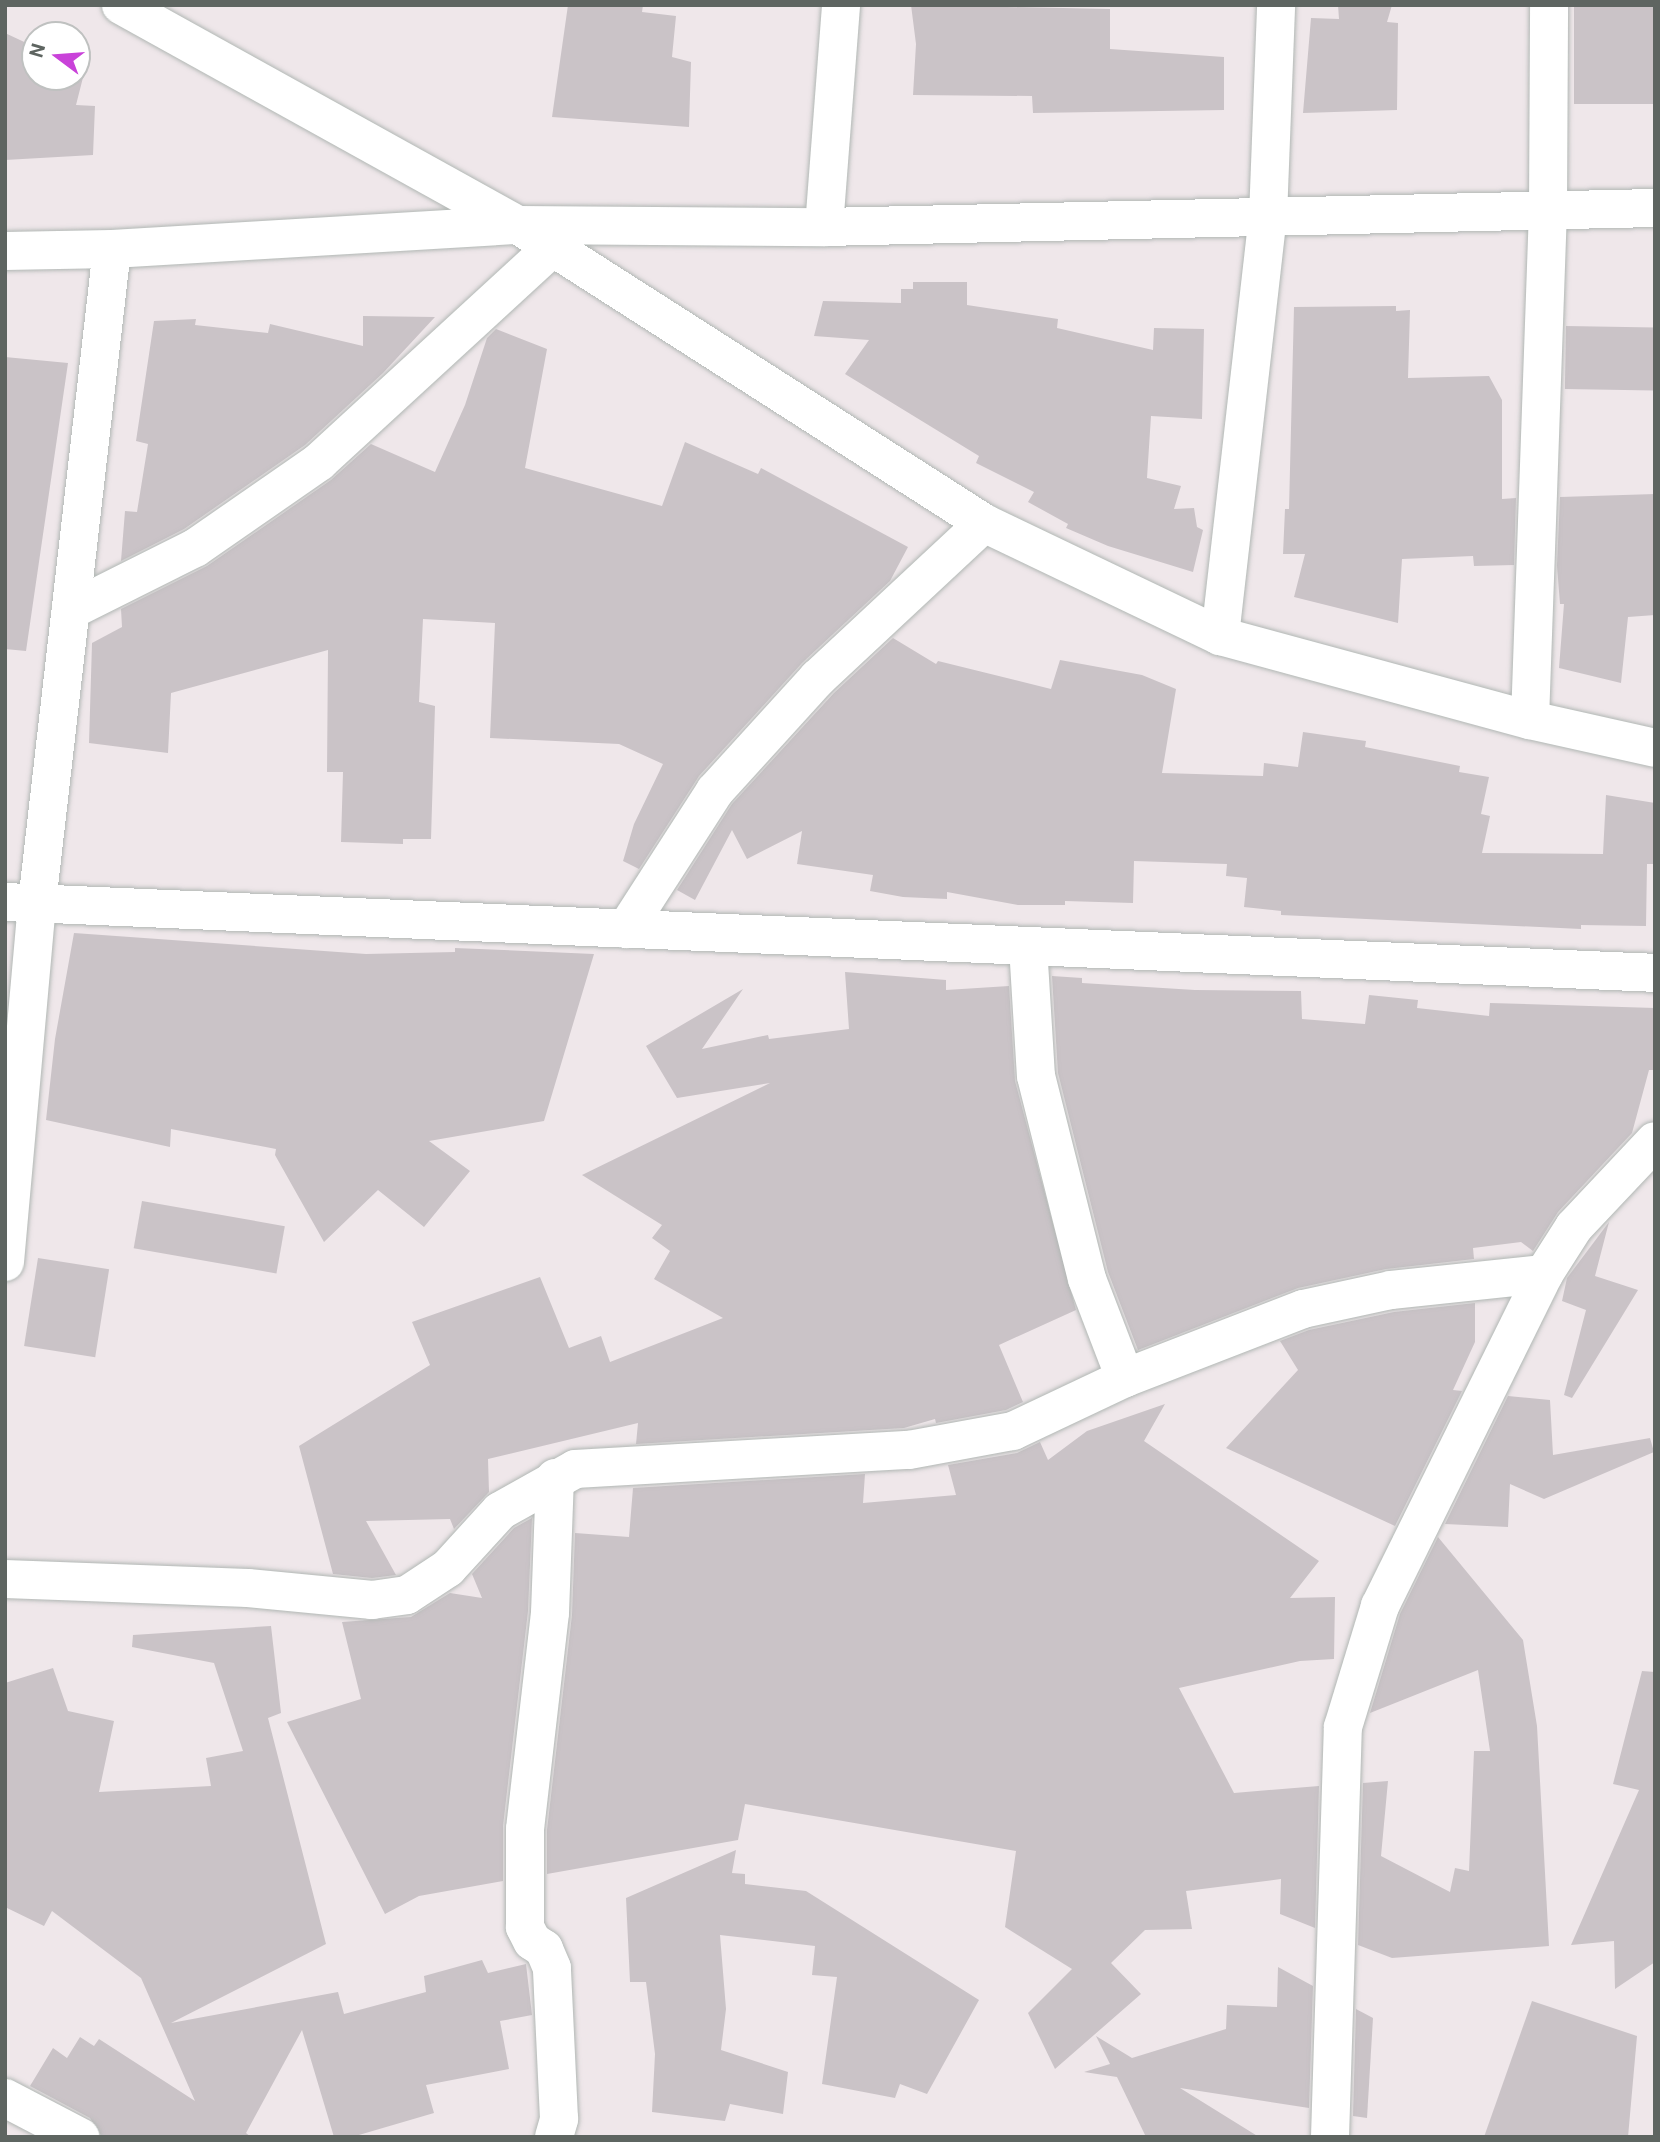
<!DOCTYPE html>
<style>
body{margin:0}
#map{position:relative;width:1660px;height:2142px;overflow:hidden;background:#efe7ea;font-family:Roboto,sans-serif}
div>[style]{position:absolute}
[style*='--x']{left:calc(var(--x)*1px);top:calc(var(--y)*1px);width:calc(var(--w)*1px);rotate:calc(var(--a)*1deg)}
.building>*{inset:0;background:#cac3c7;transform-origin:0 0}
.roads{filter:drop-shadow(0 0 2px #b1b7b4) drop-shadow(0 0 2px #b1b7b4)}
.minor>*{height:38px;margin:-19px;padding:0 19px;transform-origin:19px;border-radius:19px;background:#fff}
.tertiary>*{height:38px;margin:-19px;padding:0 19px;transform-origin:19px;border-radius:19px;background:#fff}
span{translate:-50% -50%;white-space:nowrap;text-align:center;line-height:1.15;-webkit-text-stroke:6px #fff;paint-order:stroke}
.frame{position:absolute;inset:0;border:7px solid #5e6561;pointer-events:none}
.north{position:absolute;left:21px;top:21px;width:70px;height:70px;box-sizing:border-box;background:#fff;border:2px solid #bfc1c0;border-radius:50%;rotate:286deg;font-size:19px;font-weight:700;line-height:28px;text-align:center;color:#5e6561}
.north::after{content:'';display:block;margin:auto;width:24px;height:32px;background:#c942d9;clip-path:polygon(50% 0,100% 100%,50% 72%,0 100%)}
</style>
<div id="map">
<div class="building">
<div style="clip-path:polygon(568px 5px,643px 5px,642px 12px,676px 16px,672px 57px,691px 62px,689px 127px,552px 117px)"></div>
<div style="clip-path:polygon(911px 5px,1110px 9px,1110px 49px,1224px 57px,1224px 110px,1033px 113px,1032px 96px,913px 95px,916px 44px)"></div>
<div style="clip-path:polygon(1338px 5px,1392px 5px,1387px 22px,1398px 23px,1397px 110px,1303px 113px,1311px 18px,1339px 19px)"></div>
<div style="left:1574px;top:5px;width:81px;height:99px"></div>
<div style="clip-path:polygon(5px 33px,35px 47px,35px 77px,77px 77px,77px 46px,90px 50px,76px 105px,95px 106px,93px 155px,5px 160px)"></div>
<div style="clip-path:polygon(913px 282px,967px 282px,967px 305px,1058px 319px,1057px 328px,1153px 350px,1154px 328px,1204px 329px,1202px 419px,1151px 416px,1147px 478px,1181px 486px,1174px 509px,1194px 508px,1197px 527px,1203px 530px,1193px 572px,1108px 546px,1066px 528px,1068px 524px,1028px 502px,1034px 492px,976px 463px,979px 456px,845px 374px,869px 340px,814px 336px,823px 301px,901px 303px,901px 289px,913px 289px)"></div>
<div style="clip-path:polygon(1396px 306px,1396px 311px,1410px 310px,1408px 378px,1489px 376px,1502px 400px,1502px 499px,1516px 498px,1514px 565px,1474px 566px,1473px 556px,1402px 559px,1398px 623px,1294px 597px,1305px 554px,1283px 554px,1285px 509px,1289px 509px,1294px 307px)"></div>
<div style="clip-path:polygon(363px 316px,435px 317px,383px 373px,305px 445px,184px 529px,121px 561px,125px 511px,137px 512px,148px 444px,136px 441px,154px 321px,196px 319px,195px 325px,268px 333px,270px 324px,363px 346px)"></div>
<div style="left:1566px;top:326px;width:89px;height:63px;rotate:1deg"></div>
<div style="clip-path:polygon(496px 329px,547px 349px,525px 468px,662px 506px,685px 442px,758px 474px,761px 468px,908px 547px,890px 581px,802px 663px,699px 776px,639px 869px,623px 861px,634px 824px,663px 764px,619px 744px,490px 738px,495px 623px,423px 619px,419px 702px,435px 706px,431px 839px,403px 839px,403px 844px,341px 842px,343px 772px,327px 772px,328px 650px,171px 693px,168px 753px,89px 743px,92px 643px,122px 627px,121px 609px,207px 566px,331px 480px,371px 444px,435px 472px,465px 405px,487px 338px)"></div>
<div style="clip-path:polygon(5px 357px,68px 363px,26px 651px,5px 649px)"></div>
<div style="clip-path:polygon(1655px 494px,1655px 615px,1628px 617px,1621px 683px,1559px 668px,1564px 604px,1560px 604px,1557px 566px,1560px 497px)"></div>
<div style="clip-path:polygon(893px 638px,936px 664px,938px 661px,1051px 689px,1060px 660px,1142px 675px,1176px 689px,1162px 773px,1263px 776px,1264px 763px,1298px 767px,1303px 732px,1366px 741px,1365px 747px,1460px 766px,1459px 772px,1489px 777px,1481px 814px,1490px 816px,1482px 853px,1603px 854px,1606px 795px,1655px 803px,1655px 864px,1647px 864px,1646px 926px,1581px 925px,1581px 929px,1281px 915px,1281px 911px,1244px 907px,1247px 878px,1226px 876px,1227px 864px,1134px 861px,1133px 903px,1065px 901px,1065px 905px,1018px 905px,947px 892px,947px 899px,903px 897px,870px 891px,873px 875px,797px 864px,802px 831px,747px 859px,732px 830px,695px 900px,677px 890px,732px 804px,834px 693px)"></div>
<div style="clip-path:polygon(74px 933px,366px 954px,455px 952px,455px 948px,594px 954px,544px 1121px,429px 1141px,470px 1171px,424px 1227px,378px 1190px,324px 1242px,275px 1155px,276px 1149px,171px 1129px,170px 1147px,46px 1120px,55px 1039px)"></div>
<div style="clip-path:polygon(845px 972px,946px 980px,946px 990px,1009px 986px,1015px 1081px,1076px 1310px,999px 1345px,1023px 1402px,1006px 1410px,936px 1423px,935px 1419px,904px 1428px,636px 1444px,638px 1423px,488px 1459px,489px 1492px,454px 1529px,450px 1519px,366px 1521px,396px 1575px,372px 1578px,333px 1574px,299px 1446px,430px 1365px,412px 1322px,540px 1277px,569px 1348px,601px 1336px,610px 1362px,723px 1318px,654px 1279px,670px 1251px,652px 1238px,662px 1225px,582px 1175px,770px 1083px,677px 1098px,646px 1046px,743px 989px,702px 1049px,768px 1035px,769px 1039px,849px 1029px)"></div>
<div style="clip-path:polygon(1052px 976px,1082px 978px,1082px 983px,1195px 990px,1301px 991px,1302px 1019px,1365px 1024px,1369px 995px,1418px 1000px,1417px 1008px,1489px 1016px,1490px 1003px,1655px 1008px,1655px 1070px,1649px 1070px,1632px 1133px,1558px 1212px,1533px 1251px,1521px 1242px,1473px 1248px,1474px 1259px,1386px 1269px,1298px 1288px,1138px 1350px,1108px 1272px,1058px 1073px)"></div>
<div style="left:142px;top:1201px;width:145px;height:48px;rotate:10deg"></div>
<div style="clip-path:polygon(1609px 1222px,1595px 1276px,1638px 1290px,1572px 1398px,1564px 1395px,1586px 1310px,1562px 1301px,1567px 1278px)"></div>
<div style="left:38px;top:1258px;width:72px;height:89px;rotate:9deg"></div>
<div style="clip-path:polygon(1475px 1303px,1475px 1342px,1453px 1390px,1462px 1391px,1395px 1526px,1226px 1448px,1298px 1370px,1280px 1341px,1309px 1330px,1394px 1312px)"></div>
<div style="clip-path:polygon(1508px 1396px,1550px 1400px,1553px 1455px,1650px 1438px,1654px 1452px,1544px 1499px,1510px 1484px,1508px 1527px,1445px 1524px)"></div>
<div style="clip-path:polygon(1165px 1404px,1144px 1441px,1319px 1561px,1290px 1598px,1335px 1597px,1334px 1659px,1300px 1661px,1179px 1688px,1234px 1793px,1319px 1786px,1315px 1928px,1280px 1914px,1281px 1879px,1186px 1891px,1192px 1929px,1145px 1930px,1111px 1963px,1141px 1994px,1055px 2069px,1028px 2013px,1072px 1969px,1005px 1927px,1016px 1851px,745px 1804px,738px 1840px,547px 1874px,547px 1830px,572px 1615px,575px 1533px,629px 1537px,633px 1488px,865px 1474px,863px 1503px,956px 1495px,948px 1465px,1017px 1453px,1040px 1442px,1048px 1460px,1087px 1431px)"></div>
<div style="clip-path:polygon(532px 1518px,528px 1611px,503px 1826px,503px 1881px,419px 1896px,385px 1914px,287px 1722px,361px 1699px,342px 1622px,411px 1617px,450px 1593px,482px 1598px,472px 1574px,514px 1528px)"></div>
<div style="clip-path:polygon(1438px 1537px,1523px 1640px,1537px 1726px,1549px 1946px,1392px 1958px,1358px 1945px,1363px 1783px,1388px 1781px,1381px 1856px,1450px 1892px,1455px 1868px,1469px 1871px,1474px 1751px,1490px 1751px,1478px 1670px,1370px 1713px,1400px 1614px)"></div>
<div style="clip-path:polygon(271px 1626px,281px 1713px,268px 1718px,326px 1944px,171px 2023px,338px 1992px,344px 2014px,426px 1992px,424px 1976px,482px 1960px,488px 1973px,526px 1964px,532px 2015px,500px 2021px,509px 2069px,426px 2085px,434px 2113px,352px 2137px,334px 2137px,302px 2030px,246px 2133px,251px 2137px,102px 2137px,90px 2118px,30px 2086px,53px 2048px,67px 2058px,80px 2037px,94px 2046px,99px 2039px,195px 2101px,141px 1978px,52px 1911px,44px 1926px,5px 1907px,5px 1683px,53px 1668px,68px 1711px,114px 1721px,99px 1792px,211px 1786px,206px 1758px,243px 1751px,214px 1663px,132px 1647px,133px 1635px)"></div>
<div style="clip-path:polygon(1642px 1671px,1655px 1672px,1655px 1962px,1615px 1989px,1614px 1941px,1571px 1945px,1639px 1790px,1613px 1784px)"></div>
<div style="clip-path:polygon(736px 1850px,732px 1873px,745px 1874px,745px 1884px,806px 1891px,979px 2000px,927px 2094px,900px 2084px,895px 2098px,822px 2084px,837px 1977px,812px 1975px,815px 1946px,720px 1935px,726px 2009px,721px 2050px,788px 2072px,783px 2114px,730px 2104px,725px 2121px,652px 2112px,655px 2054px,646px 1982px,630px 1982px,626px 1898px)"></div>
<div style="clip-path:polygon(1278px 1967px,1313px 1986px,1309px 2108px,1180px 2088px,1259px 2137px,1146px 2137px,1117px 2077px,1084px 2072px,1110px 2064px,1096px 2036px,1132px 2058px,1226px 2029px,1227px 2005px,1277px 2007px)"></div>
<div style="clip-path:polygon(1532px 2001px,1637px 2036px,1628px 2137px,1484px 2137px)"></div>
<div style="clip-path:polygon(1356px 2009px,1373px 2018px,1367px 2118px,1353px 2116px)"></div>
</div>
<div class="roads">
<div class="minor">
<div style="--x:824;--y:227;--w:223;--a:-85.6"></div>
<div style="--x:5;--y:251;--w:107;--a:-1.1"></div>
<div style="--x:112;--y:249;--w:407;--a:-3.4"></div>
<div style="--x:518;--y:225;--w:306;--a:0.4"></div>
<div style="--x:824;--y:227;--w:831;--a:-1.31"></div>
<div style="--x:71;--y:610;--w:139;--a:-26.6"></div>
<div style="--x:195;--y:548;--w:151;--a:-34.7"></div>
<div style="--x:319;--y:462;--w:316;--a:-42.6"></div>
<div style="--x:1220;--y:636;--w:422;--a:-83.5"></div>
<div style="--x:1268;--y:217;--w:212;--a:-87.8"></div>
<div style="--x:1530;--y:720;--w:510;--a:-87.98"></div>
<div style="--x:1548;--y:210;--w:205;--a:-89.7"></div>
<div style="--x:5;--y:902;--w:1652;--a:2.46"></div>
<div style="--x:626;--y:929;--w:164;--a:-57.2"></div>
<div style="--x:715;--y:791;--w:153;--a:-47.7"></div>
<div style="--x:818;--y:678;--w:227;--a:-43"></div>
<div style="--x:1028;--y:946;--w:130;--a:86.5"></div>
<div style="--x:1036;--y:1076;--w:209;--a:75.9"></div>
<div style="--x:1087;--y:1279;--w:106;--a:69"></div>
<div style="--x:5;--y:1262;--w:360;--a:-84.9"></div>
<div style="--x:37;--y:903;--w:658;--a:-83.46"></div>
<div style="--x:5;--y:1579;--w:243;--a:2.1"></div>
<div style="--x:248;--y:1588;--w:125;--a:5.5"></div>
<div style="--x:372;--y:1600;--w:35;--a:-8"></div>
<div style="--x:407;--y:1595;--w:49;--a:-33.4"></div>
<div style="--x:448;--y:1568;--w:77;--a:-47.6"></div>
<div style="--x:500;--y:1511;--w:86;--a:-29.2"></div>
<div style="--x:575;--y:1469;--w:335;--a:-3.3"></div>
<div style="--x:909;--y:1450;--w:106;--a:-10.4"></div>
<div style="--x:1013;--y:1431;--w:124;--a:-25.3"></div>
<div style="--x:1125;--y:1378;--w:191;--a:-21.2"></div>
<div style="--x:1303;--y:1309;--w:90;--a:-12.2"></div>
<div style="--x:1391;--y:1290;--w:154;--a:-6"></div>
<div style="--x:5;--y:2098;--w:85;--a:27.5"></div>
<div style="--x:554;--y:2137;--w:19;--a:-74"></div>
<div style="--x:559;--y:2119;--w:151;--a:-92.7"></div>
<div style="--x:552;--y:1968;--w:21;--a:-113"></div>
<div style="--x:544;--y:1949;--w:14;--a:-146"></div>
<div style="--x:532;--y:1941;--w:16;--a:-117"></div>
<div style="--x:525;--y:1927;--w:98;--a:-90"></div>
<div style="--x:525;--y:1829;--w:217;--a:-83.4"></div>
<div style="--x:550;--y:1613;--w:135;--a:-87.9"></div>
<div style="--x:1330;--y:2137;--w:410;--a:-88.2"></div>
<div style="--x:1343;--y:1727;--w:127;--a:-73"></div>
<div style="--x:1380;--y:1606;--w:370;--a:-63.7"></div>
<div style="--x:1544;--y:1274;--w:56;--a:-57.4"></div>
<div style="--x:1574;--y:1227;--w:118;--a:-46.7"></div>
</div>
<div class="tertiary">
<div style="--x:121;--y:5;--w:454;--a:29"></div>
<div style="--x:518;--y:225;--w:553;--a:32.6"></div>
<div style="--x:984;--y:523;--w:262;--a:25.6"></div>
<div style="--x:1220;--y:636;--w:321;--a:15.2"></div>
<div style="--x:1530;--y:720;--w:128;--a:12.6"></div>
</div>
</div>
<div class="frame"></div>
<div class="north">N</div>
</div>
